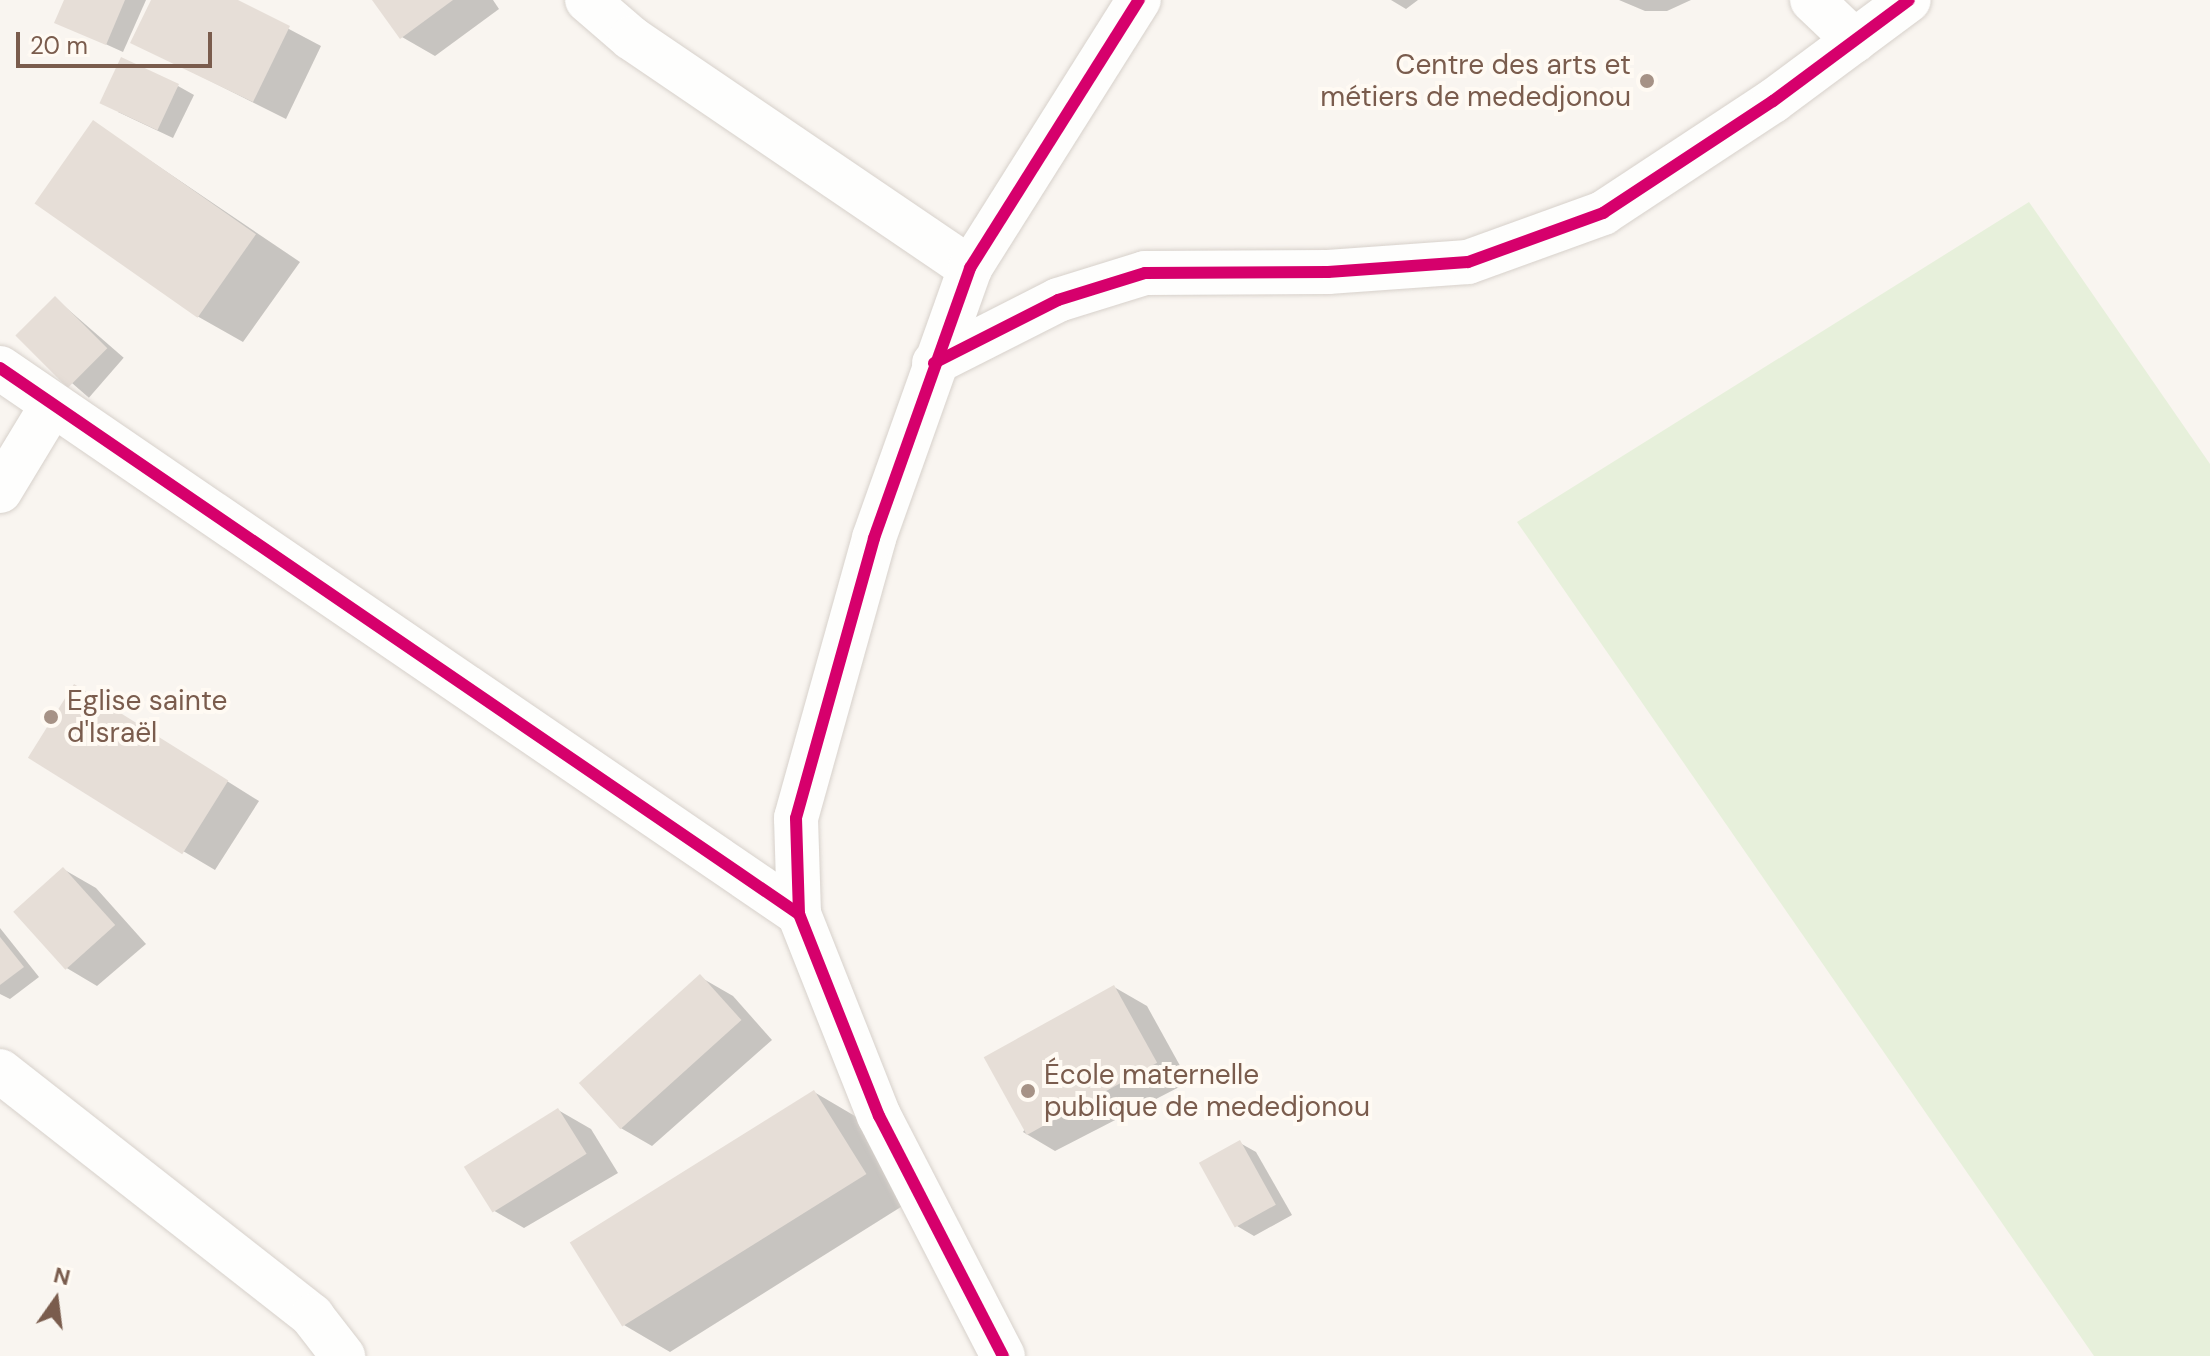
<!DOCTYPE html>
<meta charset="utf-8">
<style>
body{margin:0}
#map{position:relative;width:2210px;height:1356px;overflow:hidden;background:#f9f5f0;font-family:"DM Sans",sans-serif}
div>[style]{position:absolute}
[style*='--x']{left:calc(var(--x)*1px);top:calc(var(--y)*1px);width:calc(var(--w)*1px);rotate:calc(var(--a)*1deg)}
.green>*{inset:0;background:#e7f0db}
.shadow>*{inset:0;background:#0003;transform-origin:0 0}
.building>*{inset:0;background:#e6ded7;transform-origin:0 0}
.roads{filter:drop-shadow(0 0 2px #d7d1cb) drop-shadow(0 0 2px #d7d1cb)}
.minor>*{height:44px;margin:-22px;padding:0 22px;transform-origin:22px;border-radius:22px;background:#fefefd}
.cycleway>*{height:12px;margin:-6px;padding:0 6px;transform-origin:6px;border-radius:6px;background:#d6006c}
.dots>*{width:22px;height:22px;translate:-50% -50%;box-sizing:border-box;border:4px solid #fffaf3;border-radius:50%}
span{translate:-50% -50%;white-space:nowrap;text-align:center;line-height:1.15;-webkit-text-stroke:8px #fffaf3;paint-order:stroke}
.poi-label{font-size:28px;color:#7a5c4d}
.right{translate:-100% -50%;text-align:right}
.left{translate:0 -50%;text-align:left}
.north{position:absolute;left:16px;top:1260px;width:80px;height:80px;-webkit-text-stroke:6px #fffaf3;paint-order:stroke;rotate:14deg;font-size:22px;font-weight:700;line-height:32px;text-align:center;color:#7a5c4d}
.north::after{content:'';display:block;margin:auto;width:28px;height:36px;background:#7a5c4d;clip-path:polygon(50% 0,100% 100%,50% 72%,0 100%)}
.scale{position:absolute;left:16px;top:32px;width:196px;height:36px;box-sizing:border-box;border:4px solid #7a5c4d;border-top:0;padding-left:10px;font-size:24px;line-height:28px;white-space:nowrap;color:#7a5c4d;-webkit-text-stroke:6px #fffaf3;paint-order:stroke}
</style>
<div id="map">
<div class="green">
<div style="clip-path:polygon(2029px 202px,2210px 464px,2210px 1356px,2094px 1356px,1517px 522px)"></div>
</div>
<div class="shadow">
<div style="clip-path:polygon(66px 0,146px 0,123px 52px,57px 22px)"></div>
<div style="clip-path:polygon(153px 0,234px 0,321px 46px,286px 119px,133px 42px)"></div>
<div style="clip-path:polygon(374px 0,493px 0,499px 9px,435px 56px,402px 37px)"></div>
<div style="clip-path:polygon(1391px 0,1418px 0,1406px 9px)"></div>
<div style="clip-path:polygon(1619px 0,1691px 0,1667px 11px,1645px 11px)"></div>
<div style="clip-path:polygon(178px 86px,194px 95px,173px 138px,118px 112px)"></div>
<div style="clip-path:polygon(93px 122px,300px 262px,243px 342px,197px 316px)"></div>
<div style="left:55px;top:298px;width:91px;height:53px;rotate:41deg"></div>
<div style="clip-path:polygon(107px 706px,259px 801px,215px 870px,183px 851px)"></div>
<div style="clip-path:polygon(63px 869px,96px 888px,146px 944px,97px 986px,65px 967px)"></div>
<div style="clip-path:polygon(0 928px,39px 977px,10px 999px,0 994px)"></div>
<div style="clip-path:polygon(700px 977px,733px 996px,772px 1040px,652px 1146px,619px 1127px)"></div>
<div style="clip-path:polygon(1114px 987px,1147px 1006px,1189px 1082px,1055px 1151px,1023px 1132px)"></div>
<div style="clip-path:polygon(814px 1092px,860px 1119px,912px 1200px,670px 1352px,624px 1325px)"></div>
<div style="clip-path:polygon(558px 1110px,591px 1129px,618px 1173px,524px 1228px,491px 1209px)"></div>
<div style="clip-path:polygon(1240px 1143px,1256px 1152px,1292px 1215px,1254px 1236px,1237px 1226px)"></div>
</div>
<div class="building">
<div style="clip-path:polygon(64px 0,125px 0,106px 45px,54px 23px)"></div>
<div style="clip-path:polygon(151px 0,238px 0,290px 26px,253px 102px,130px 43px)"></div>
<div style="clip-path:polygon(372px 0,453px 0,400px 39px)"></div>
<div style="left:121px;top:57px;width:64px;height:51px;rotate:25deg"></div>
<div style="left:93px;top:120px;width:199px;height:102px;rotate:35deg"></div>
<div style="left:55px;top:296px;width:74px;height:56px;rotate:45deg"></div>
<div style="left:74px;top:684px;width:182px;height:87px;rotate:32deg"></div>
<div style="left:63px;top:867px;width:78px;height:67px;rotate:48deg"></div>
<div style="clip-path:polygon(0 937px,24px 967px,0 985px)"></div>
<div style="left:700px;top:974px;width:62px;height:163px;rotate:48deg"></div>
<div style="left:1114px;top:985px;width:89px;height:149px;rotate:61deg"></div>
<div style="left:814px;top:1090px;width:99px;height:288px;rotate:58deg"></div>
<div style="left:558px;top:1108px;width:54px;height:111px;rotate:58deg"></div>
<div style="left:1240px;top:1140px;width:74px;height:47px;rotate:61deg"></div>
</div>
<div class="roads">
<div class="minor">
<div style="--x:587;--y:0;--w:58;--a:40.8"></div>
<div style="--x:631;--y:38;--w:410;--a:34.2"></div>
<div style="--x:1812;--y:0;--w:59;--a:43.6"></div>
<div style="--x:934;--y:363;--w:139;--a:-26.9"></div>
<div style="--x:1058;--y:300;--w:91;--a:-17.2"></div>
<div style="--x:1145;--y:273;--w:183;--a:-0.3"></div>
<div style="--x:1328;--y:272;--w:140;--a:-4.1"></div>
<div style="--x:1468;--y:262;--w:144;--a:-19.9"></div>
<div style="--x:1603;--y:213;--w:204;--a:-33.4"></div>
<div style="--x:1773;--y:101;--w:169;--a:-36.6"></div>
<div style="--x:0;--y:368;--w:968;--a:34.35"></div>
<div style="--x:0;--y:491;--w:100;--a:-58.8"></div>
<div style="--x:0;--y:1071;--w:397;--a:38.1"></div>
<div style="--x:312;--y:1316;--w:51;--a:52.2"></div>
<div style="--x:1003;--y:1356;--w:270;--a:-117.3"></div>
<div style="--x:879;--y:1116;--w:217;--a:-111.6"></div>
<div style="--x:799;--y:914;--w:96;--a:-91.8"></div>
<div style="--x:796;--y:818;--w:291;--a:-74.4"></div>
<div style="--x:874;--y:538;--w:287;--a:-70.4"></div>
<div style="--x:970;--y:268;--w:317;--a:-57.8"></div>
</div>
</div>
<div class="cycleway">
<div style="--x:934;--y:363;--w:139;--a:-26.9"></div>
<div style="--x:1058;--y:300;--w:91;--a:-17.2"></div>
<div style="--x:1145;--y:273;--w:183;--a:-0.3"></div>
<div style="--x:1328;--y:272;--w:140;--a:-4.1"></div>
<div style="--x:1468;--y:262;--w:144;--a:-19.9"></div>
<div style="--x:1603;--y:213;--w:204;--a:-33.4"></div>
<div style="--x:1773;--y:101;--w:169;--a:-36.6"></div>
<div style="--x:0;--y:368;--w:968;--a:34.35"></div>
<div style="--x:1003;--y:1356;--w:270;--a:-117.3"></div>
<div style="--x:879;--y:1116;--w:217;--a:-111.6"></div>
<div style="--x:799;--y:914;--w:96;--a:-91.8"></div>
<div style="--x:796;--y:818;--w:291;--a:-74.4"></div>
<div style="--x:874;--y:538;--w:287;--a:-70.4"></div>
<div style="--x:970;--y:268;--w:317;--a:-57.8"></div>
</div>
<div class="dots">
<div style="left:1647px;top:81px;background:#a69286"></div>
<div style="left:51px;top:717px;background:#a69286"></div>
<div style="left:1028px;top:1091px;background:#a69286"></div>
</div>
<div class="poi-label">
<span class="right" style="left:1631px;top:81px">Centre des arts et<br>métiers de mededjonou</span>
<span class="left" style="left:67px;top:717px">Eglise sainte<br>d'Israël</span>
<span class="left" style="left:1044px;top:1091px">École maternelle<br>publique de mededjonou</span>
</div>
<div class="north">N</div>
<div class="scale">20 m</div>
</div>
